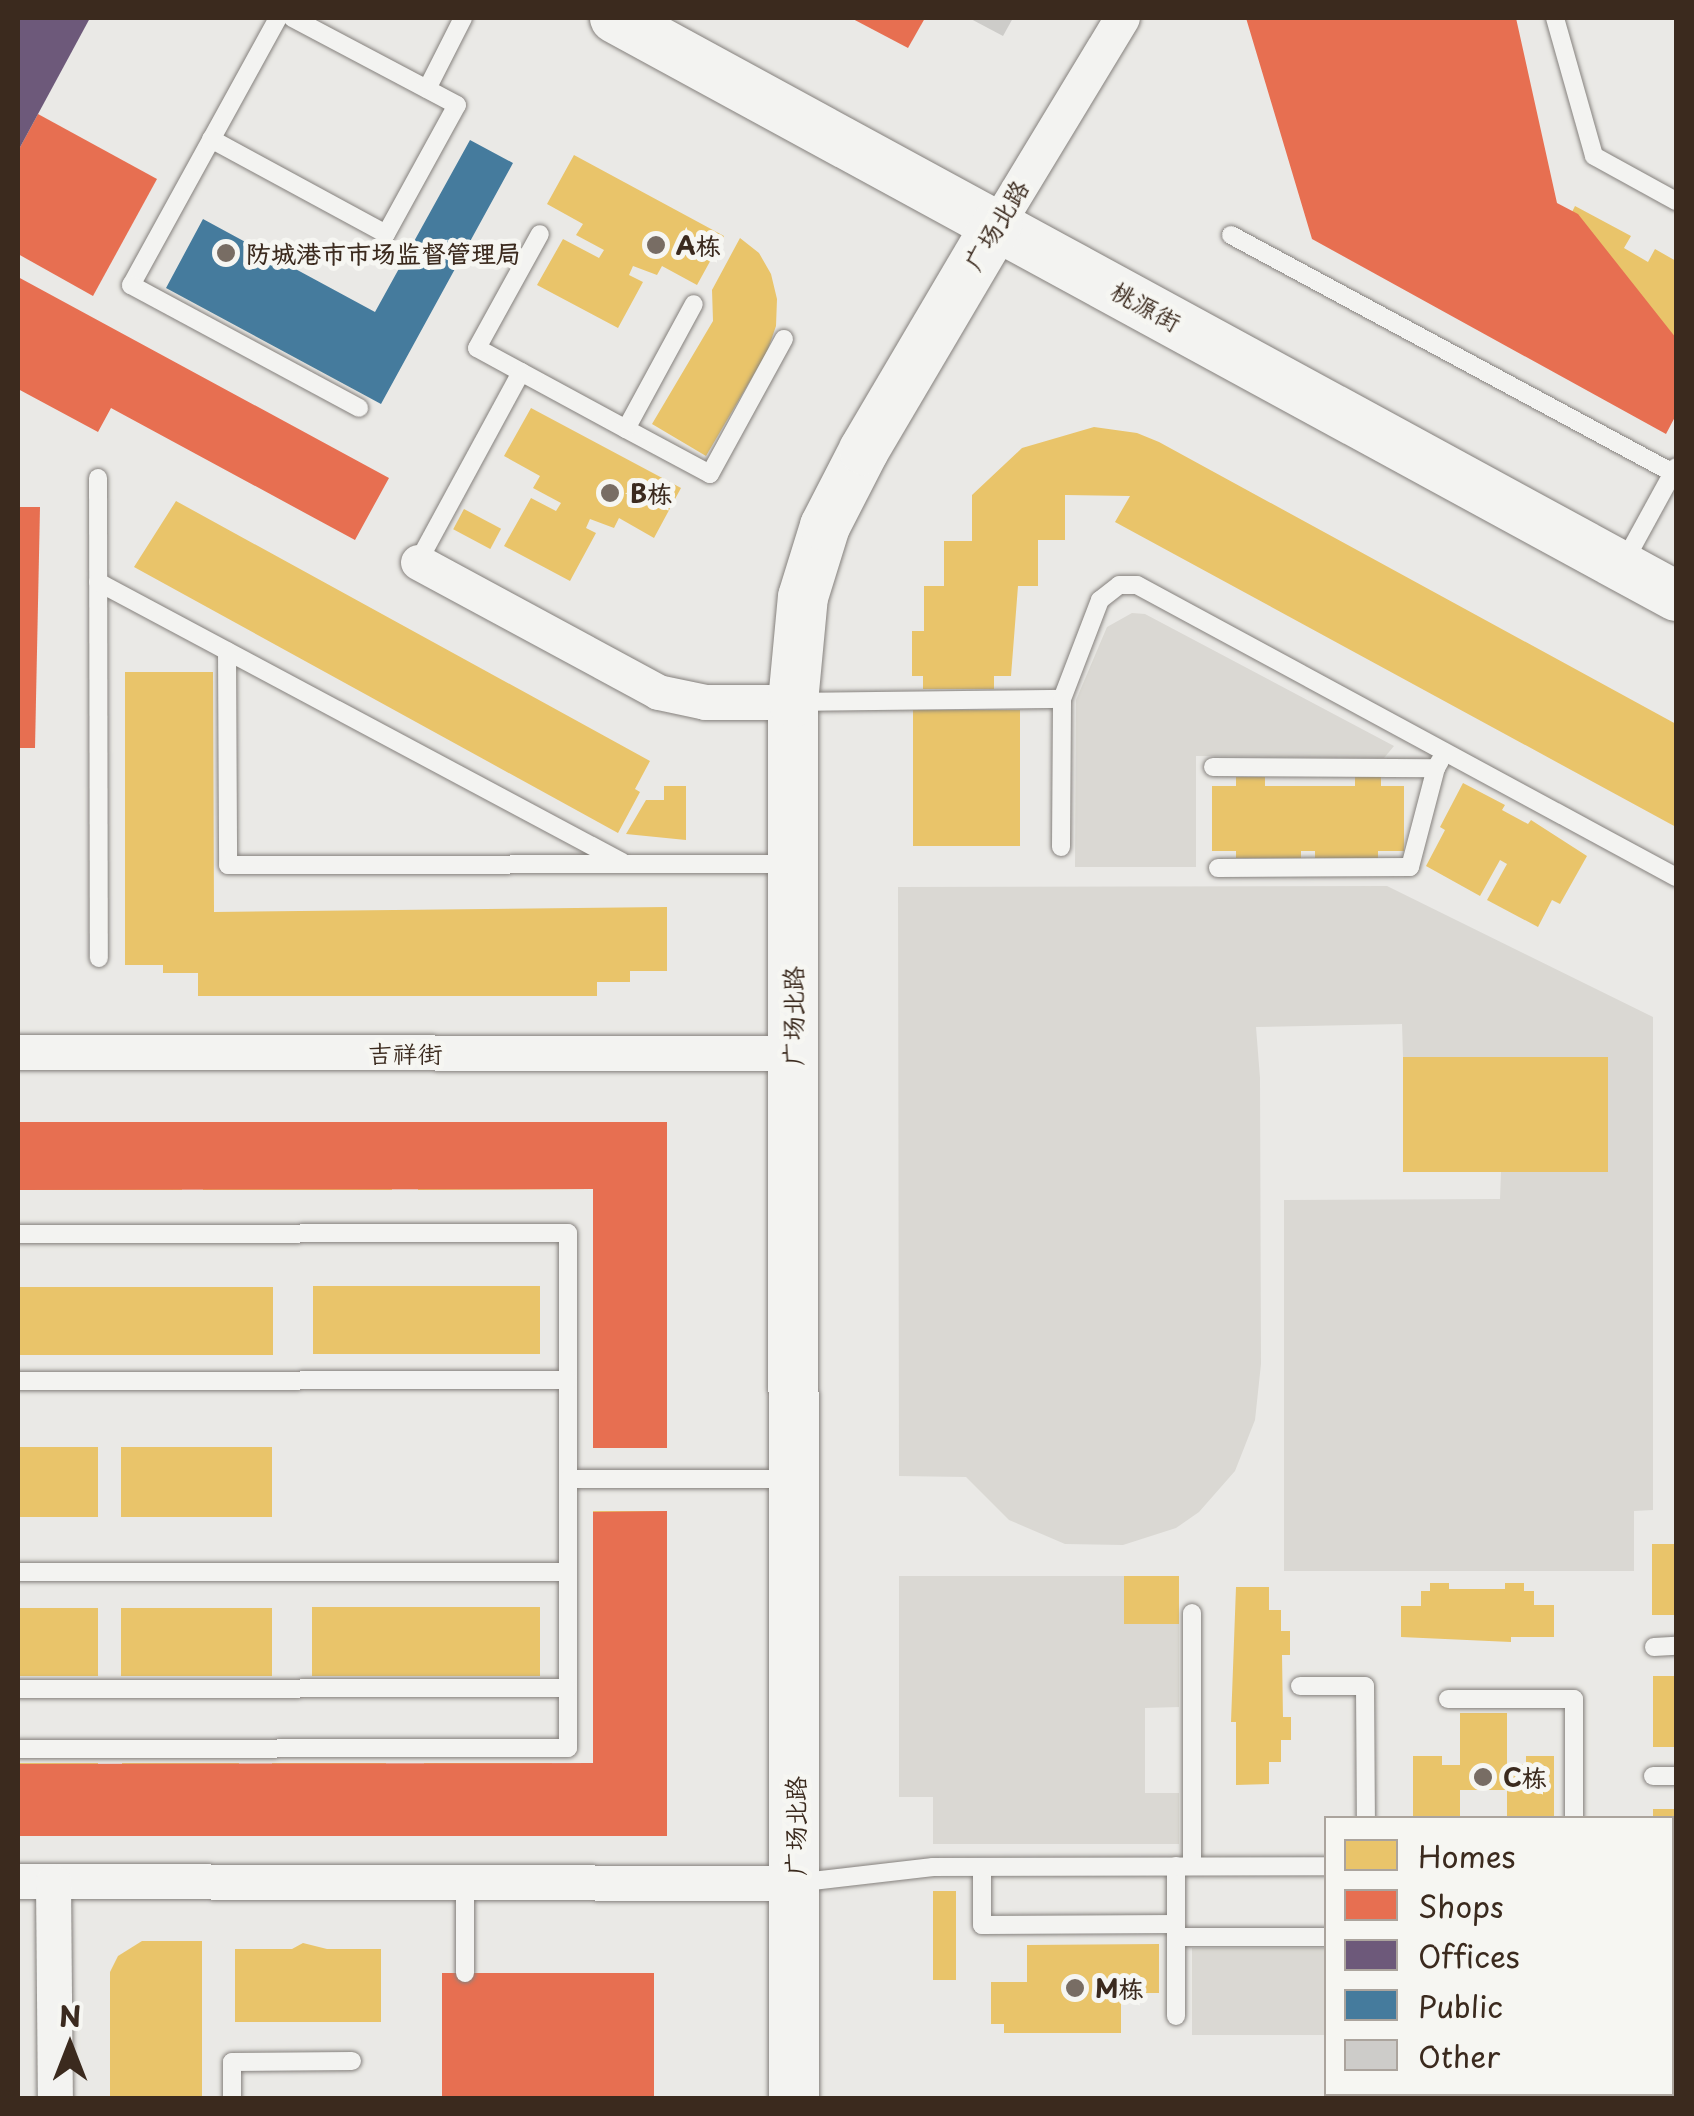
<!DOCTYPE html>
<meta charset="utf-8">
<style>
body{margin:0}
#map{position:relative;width:1694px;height:2116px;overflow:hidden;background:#eae9e6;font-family:"Playpen Sans","LXGW WenKai TC",sans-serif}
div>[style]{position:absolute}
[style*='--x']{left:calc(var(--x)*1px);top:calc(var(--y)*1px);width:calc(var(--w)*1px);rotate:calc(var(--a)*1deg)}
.green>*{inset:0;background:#dad8d3;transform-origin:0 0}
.homes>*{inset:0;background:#e9c46a;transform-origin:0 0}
.shops>*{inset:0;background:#e76f51;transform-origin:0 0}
.offices>*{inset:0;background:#6d597a}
.public>*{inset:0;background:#457b9d}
.building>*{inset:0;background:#cdccc9}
.roads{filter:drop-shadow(0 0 2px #85817d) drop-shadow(0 0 2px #85817d)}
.lane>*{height:18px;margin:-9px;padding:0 9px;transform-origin:9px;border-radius:9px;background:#f3f3f1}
.street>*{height:35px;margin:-17.5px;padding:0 17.5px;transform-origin:17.5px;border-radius:17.5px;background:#f3f3f1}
.secondary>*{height:50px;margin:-25px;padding:0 25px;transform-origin:25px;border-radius:25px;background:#f3f3f1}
.dots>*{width:28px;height:28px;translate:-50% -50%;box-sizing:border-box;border:5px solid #f6f6f2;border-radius:50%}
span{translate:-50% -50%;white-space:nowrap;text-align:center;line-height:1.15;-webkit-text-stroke:10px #f6f6f2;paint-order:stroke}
.street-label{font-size:25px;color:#3b2a1e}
.poi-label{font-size:25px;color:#3b2a1e;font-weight:700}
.left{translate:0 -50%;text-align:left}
.frame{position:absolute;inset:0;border:20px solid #3b2a1e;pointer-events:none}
.legend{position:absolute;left:1324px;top:1816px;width:350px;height:280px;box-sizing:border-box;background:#f6f6f2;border:2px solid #aba49d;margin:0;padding:12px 18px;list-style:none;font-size:30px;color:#3b2a1e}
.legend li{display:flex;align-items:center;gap:20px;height:50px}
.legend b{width:50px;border:2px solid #aba49d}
.north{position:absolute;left:20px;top:1996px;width:100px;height:100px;-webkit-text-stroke:8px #f6f6f2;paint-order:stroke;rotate:0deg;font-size:28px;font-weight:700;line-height:40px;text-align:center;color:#3b2a1e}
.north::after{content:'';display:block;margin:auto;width:35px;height:45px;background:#3b2a1e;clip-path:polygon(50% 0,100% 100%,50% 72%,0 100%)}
</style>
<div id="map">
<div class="green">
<div style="clip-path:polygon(1132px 613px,1145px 614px,1394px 746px,1384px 758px,1196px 756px,1196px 867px,1075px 867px,1076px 700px,1107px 627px)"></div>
<div style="clip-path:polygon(1387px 886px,1653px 1017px,1653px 1510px,1634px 1511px,1634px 1571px,1284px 1571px,1284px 1200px,1500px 1199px,1501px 1172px,1608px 1172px,1608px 1057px,1403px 1057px,1402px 1024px,1256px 1027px,1260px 1078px,1261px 1364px,1255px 1420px,1235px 1471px,1199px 1512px,1176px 1528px,1123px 1545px,1065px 1544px,1009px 1520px,966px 1477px,899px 1476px,898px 887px)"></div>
<div style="clip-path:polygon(899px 1576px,1124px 1576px,1179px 1624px,1179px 1707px,1145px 1708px,1145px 1793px,1179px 1793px,1179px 1844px,933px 1844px,933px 1797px,899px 1797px)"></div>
<div style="left:1192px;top:1948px;width:134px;height:87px"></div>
</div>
<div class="homes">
<div style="clip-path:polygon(1255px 18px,1340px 18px,1334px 27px,1322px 20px,1365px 169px,1371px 158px,1435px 193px,1399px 257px,1306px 205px)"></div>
<div style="clip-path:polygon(574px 155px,724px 236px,697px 285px,662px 266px,657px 275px,633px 266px,629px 275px,643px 282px,618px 328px,537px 285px,563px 239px,599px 258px,604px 250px,576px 235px,583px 224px,547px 204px)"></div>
<div style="clip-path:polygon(1542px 204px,1569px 218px,1575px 206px,1631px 236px,1624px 248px,1648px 262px,1655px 249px,1676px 261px,1676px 352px,1639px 332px,1633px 344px,1647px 352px,1625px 391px,1523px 335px,1545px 296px,1560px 304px,1567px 292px,1510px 261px)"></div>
<div style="clip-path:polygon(740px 238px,759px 253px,771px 274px,777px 299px,776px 326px,767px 352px,706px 456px,652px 424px,713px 321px,712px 290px)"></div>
<div style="clip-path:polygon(531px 408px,681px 488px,654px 538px,619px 518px,614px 528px,590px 519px,586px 528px,596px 533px,570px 581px,504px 546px,531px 498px,556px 511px,561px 503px,533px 488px,540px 476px,504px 456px)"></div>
<div style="clip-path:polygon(1094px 427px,1137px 433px,1159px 442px,1676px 724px,1676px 827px,1115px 522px,1130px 496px,1065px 495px,1065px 540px,1038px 540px,1038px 586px,1018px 586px,1011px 676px,994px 676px,994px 689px,923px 689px,923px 676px,912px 676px,912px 631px,924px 631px,924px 586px,944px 586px,944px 541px,972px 541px,972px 495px,1022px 448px)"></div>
<div style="clip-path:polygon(176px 501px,650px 761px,635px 789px,640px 792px,618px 833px,134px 567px)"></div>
<div style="left:464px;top:509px;width:42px;height:23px;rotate:28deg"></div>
<div style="clip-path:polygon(125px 672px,213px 672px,214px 912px,667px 907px,667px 971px,630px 971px,630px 982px,597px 982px,597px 996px,198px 996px,198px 973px,163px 973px,163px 965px,125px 965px)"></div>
<div style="left:913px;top:710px;width:107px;height:136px"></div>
<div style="clip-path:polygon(1236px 777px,1265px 777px,1265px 786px,1355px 786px,1355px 777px,1381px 777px,1381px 786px,1404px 786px,1404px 851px,1378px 851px,1378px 858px,1315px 858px,1315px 851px,1301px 851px,1301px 858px,1236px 858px,1236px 851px,1212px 851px,1212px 786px,1236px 786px)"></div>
<div style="clip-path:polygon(1463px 783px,1505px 805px,1502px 810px,1528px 824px,1531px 820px,1587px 856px,1560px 904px,1552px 900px,1538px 927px,1487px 900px,1507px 864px,1500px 860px,1480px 896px,1426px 866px,1445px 830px,1440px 827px)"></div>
<div style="clip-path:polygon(664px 786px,686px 786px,686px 840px,626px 834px,646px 800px,664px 800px)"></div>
<div style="left:1403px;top:1057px;width:205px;height:115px"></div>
<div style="left:18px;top:1122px;width:164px;height:68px"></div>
<div style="left:203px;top:1122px;width:189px;height:68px"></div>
<div style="clip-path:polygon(418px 1122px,667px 1122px,667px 1448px,593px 1448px,593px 1189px,418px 1190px)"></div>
<div style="left:540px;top:1286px;width:68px;height:227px;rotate:90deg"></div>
<div style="left:18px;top:1287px;width:255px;height:68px"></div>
<div style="left:18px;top:1447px;width:80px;height:70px"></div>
<div style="left:121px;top:1447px;width:151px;height:70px"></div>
<div style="left:667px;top:1511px;width:325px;height:74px;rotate:90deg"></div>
<div style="left:1652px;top:1544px;width:24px;height:71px"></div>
<div style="left:1124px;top:1576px;width:55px;height:48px"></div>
<div style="clip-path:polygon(1430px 1583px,1449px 1583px,1449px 1589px,1505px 1589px,1505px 1583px,1524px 1583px,1524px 1591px,1534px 1591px,1534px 1605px,1554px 1605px,1554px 1637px,1511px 1637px,1511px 1642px,1401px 1637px,1401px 1606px,1421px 1606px,1421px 1591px,1430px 1591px)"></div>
<div style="clip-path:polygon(1236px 1587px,1269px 1587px,1269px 1610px,1281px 1610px,1281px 1631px,1290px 1631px,1290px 1655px,1282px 1655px,1283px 1717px,1291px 1717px,1291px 1740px,1281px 1740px,1281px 1762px,1269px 1762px,1269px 1784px,1236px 1785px,1236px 1722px,1231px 1722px)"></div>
<div style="left:312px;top:1607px;width:228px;height:69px"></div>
<div style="left:18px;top:1608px;width:80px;height:68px"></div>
<div style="left:121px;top:1608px;width:151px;height:68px"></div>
<div style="left:1653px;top:1676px;width:23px;height:71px"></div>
<div style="clip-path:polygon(1460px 1713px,1507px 1713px,1507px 1764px,1526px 1764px,1526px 1756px,1554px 1756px,1554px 1818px,1507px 1818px,1507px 1790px,1460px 1790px,1460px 1818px,1413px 1818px,1413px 1756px,1442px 1756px,1442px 1765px,1460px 1765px)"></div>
<div style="left:98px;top:1763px;width:73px;height:80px;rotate:90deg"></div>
<div style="left:122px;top:1763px;width:117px;height:73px"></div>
<div style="left:272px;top:1763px;width:114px;height:73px"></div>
<div style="left:424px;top:1763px;width:128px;height:73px"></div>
<div style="clip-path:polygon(1653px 1809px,1676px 1809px,1676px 1880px,1672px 1880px,1672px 1818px,1653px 1818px)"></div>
<div style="left:933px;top:1891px;width:23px;height:89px"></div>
<div style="clip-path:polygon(142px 1941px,202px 1941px,202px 2098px,110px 2098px,110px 1972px,118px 1956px)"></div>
<div style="clip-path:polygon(303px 1943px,327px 1949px,381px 1949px,381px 2022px,235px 2022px,235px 1949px,292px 1949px)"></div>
<div style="clip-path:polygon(1159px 1944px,1159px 1993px,1121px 1993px,1121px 2033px,1004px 2033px,1004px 2024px,991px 2024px,991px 1982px,1027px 1982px,1027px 1945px)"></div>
<div style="left:1672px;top:1975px;width:4px;height:71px"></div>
<div style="left:442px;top:1980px;width:206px;height:118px"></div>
</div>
<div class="shops">
<div style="clip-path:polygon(851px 18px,925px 18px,908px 48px)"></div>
<div style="clip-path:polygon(1246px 18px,1516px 18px,1557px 203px,1578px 214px,1676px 338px,1676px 415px,1666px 434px,1312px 239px)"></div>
<div style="clip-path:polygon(38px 114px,157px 179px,93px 296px,18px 254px,18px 151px)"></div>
<div style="clip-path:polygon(18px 277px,389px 478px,355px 540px,111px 408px,98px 432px,18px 389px)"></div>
<div style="clip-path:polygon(18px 507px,40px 507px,35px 748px,18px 748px)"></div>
<div style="clip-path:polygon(18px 1122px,667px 1122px,667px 1448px,593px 1448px,593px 1189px,18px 1190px)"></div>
<div style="clip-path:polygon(667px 1511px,667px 1836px,18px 1836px,18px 1764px,593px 1763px,593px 1512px)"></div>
<div style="left:654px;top:1973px;width:125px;height:212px;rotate:90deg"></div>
</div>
<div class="offices">
<div style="clip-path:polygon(18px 18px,90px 18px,18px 151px)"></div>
</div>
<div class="public">
<div style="clip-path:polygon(470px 140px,513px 163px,381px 404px,166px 288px,203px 219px,375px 312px)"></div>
</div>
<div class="building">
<div style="clip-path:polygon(969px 18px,1013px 18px,1003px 36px)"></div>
</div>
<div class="roads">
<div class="lane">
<div style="--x:278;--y:18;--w:305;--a:118.8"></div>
<div style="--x:131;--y:285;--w:259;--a:28.3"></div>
<div style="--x:1555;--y:18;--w:143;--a:74.2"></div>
<div style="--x:1594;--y:156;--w:94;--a:28.8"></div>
<div style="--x:427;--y:89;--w:80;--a:-63.1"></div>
<div style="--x:211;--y:139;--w:199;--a:28.5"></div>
<div style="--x:386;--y:234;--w:147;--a:-61.2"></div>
<div style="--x:457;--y:105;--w:186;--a:-152.1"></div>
<div style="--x:1231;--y:235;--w:502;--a:28.3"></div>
<div style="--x:521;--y:372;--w:50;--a:-151.4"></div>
<div style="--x:477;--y:348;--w:130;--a:-61.1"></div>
<div style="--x:626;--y:429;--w:95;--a:28.2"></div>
<div style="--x:710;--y:474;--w:154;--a:-61.3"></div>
<div style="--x:98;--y:478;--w:480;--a:89.9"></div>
<div style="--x:418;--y:562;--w:216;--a:-61.5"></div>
<div style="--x:521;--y:372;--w:119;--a:28.5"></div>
<div style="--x:626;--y:429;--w:142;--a:-61.5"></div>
<div style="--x:1624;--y:562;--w:108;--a:-61.3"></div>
<div style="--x:98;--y:582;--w:594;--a:28.12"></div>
<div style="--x:227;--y:651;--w:214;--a:89.7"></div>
<div style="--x:228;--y:865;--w:560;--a:-0.1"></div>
<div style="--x:798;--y:702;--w:264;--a:-0.7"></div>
<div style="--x:1213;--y:767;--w:223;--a:0.3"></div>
<div style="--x:1436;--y:768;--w:8;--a:-60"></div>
<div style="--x:1061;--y:847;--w:148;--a:-89.6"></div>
<div style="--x:1062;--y:699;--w:106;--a:-69"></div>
<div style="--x:1100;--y:600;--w:24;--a:-38"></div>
<div style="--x:1119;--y:585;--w:18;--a:0"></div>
<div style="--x:1137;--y:585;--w:613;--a:28.45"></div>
<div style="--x:1218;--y:868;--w:192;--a:-0.3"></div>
<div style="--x:1410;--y:867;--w:102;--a:-75.3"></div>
<div style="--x:18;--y:1234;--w:550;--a:-0.1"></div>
<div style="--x:568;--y:1233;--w:515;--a:90"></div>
<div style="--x:568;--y:1748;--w:550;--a:179.9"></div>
<div style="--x:18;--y:1381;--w:550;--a:-0.1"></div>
<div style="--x:568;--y:1479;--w:221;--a:0"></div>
<div style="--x:18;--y:1572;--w:550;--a:0"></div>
<div style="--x:1192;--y:1613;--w:253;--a:90"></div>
<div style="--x:1654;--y:1647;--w:22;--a:-3"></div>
<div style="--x:1300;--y:1686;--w:65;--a:0"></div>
<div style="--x:1365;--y:1686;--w:132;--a:89.6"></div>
<div style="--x:18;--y:1689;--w:550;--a:-0.1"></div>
<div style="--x:1448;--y:1699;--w:126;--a:0"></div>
<div style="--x:1574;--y:1699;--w:119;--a:90"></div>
<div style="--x:1653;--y:1776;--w:23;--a:0"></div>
<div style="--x:1176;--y:1866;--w:150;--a:90"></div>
<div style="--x:982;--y:1867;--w:58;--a:90"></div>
<div style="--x:982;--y:1925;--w:194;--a:-0.3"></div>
<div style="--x:465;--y:1883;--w:90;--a:90"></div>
<div style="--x:795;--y:1883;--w:139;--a:-6.6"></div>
<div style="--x:933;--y:1867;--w:393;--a:-0.1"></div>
<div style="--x:1672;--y:1914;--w:4;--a:0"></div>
<div style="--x:1176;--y:1937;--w:150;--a:0"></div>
<div style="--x:1672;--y:2073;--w:4;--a:0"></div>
<div style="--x:232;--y:2098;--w:36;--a:-90"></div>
<div style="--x:232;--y:2062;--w:120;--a:-0.5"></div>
</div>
<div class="street">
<div style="--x:997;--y:224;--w:241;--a:-58.8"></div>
<div style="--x:418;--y:562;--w:273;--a:28.4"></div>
<div style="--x:658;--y:692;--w:48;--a:12"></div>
<div style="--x:705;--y:702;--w:88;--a:0"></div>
<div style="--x:18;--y:1052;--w:775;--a:0.07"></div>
<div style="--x:18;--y:1881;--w:777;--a:0.15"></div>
<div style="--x:53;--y:1882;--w:216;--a:89.5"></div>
</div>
<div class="secondary">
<div style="--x:615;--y:18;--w:1208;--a:28.58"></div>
<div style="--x:794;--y:2098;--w:1396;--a:-90.04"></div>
<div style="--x:793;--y:702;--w:105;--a:-84.6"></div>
<div style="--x:803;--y:597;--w:74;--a:-72.8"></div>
<div style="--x:825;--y:526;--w:85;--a:-62.8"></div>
<div style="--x:864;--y:450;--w:262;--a:-59.5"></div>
</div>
</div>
<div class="dots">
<div style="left:656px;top:245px;background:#786d64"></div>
<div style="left:226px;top:253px;background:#786d64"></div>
<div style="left:610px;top:493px;background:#786d64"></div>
<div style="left:1483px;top:1777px;background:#786d64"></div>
<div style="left:1075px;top:1988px;background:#786d64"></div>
</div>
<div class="street-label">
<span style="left:996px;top:225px;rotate:-59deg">广场北路</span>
<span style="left:1146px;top:306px;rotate:29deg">桃源街</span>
<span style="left:793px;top:1016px;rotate:-90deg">广场北路</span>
<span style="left:405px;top:1053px">吉祥街</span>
<span style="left:795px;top:1826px;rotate:-90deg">广场北路</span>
</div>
<div class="poi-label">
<span class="left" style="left:676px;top:245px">A栋</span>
<span class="left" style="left:246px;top:253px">防城港市市场监督管理局</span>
<span class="left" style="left:630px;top:493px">B栋</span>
<span class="left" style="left:1503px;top:1777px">C栋</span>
<span class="left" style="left:1095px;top:1988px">M栋</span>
</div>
<div class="frame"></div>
<ul class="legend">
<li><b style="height:28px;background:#e9c46a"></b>Homes</li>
<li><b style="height:28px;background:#e76f51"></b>Shops</li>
<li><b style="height:28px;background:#6d597a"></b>Offices</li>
<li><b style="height:28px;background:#457b9d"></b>Public</li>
<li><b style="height:28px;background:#cdccc9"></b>Other</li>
</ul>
<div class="north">N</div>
</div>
